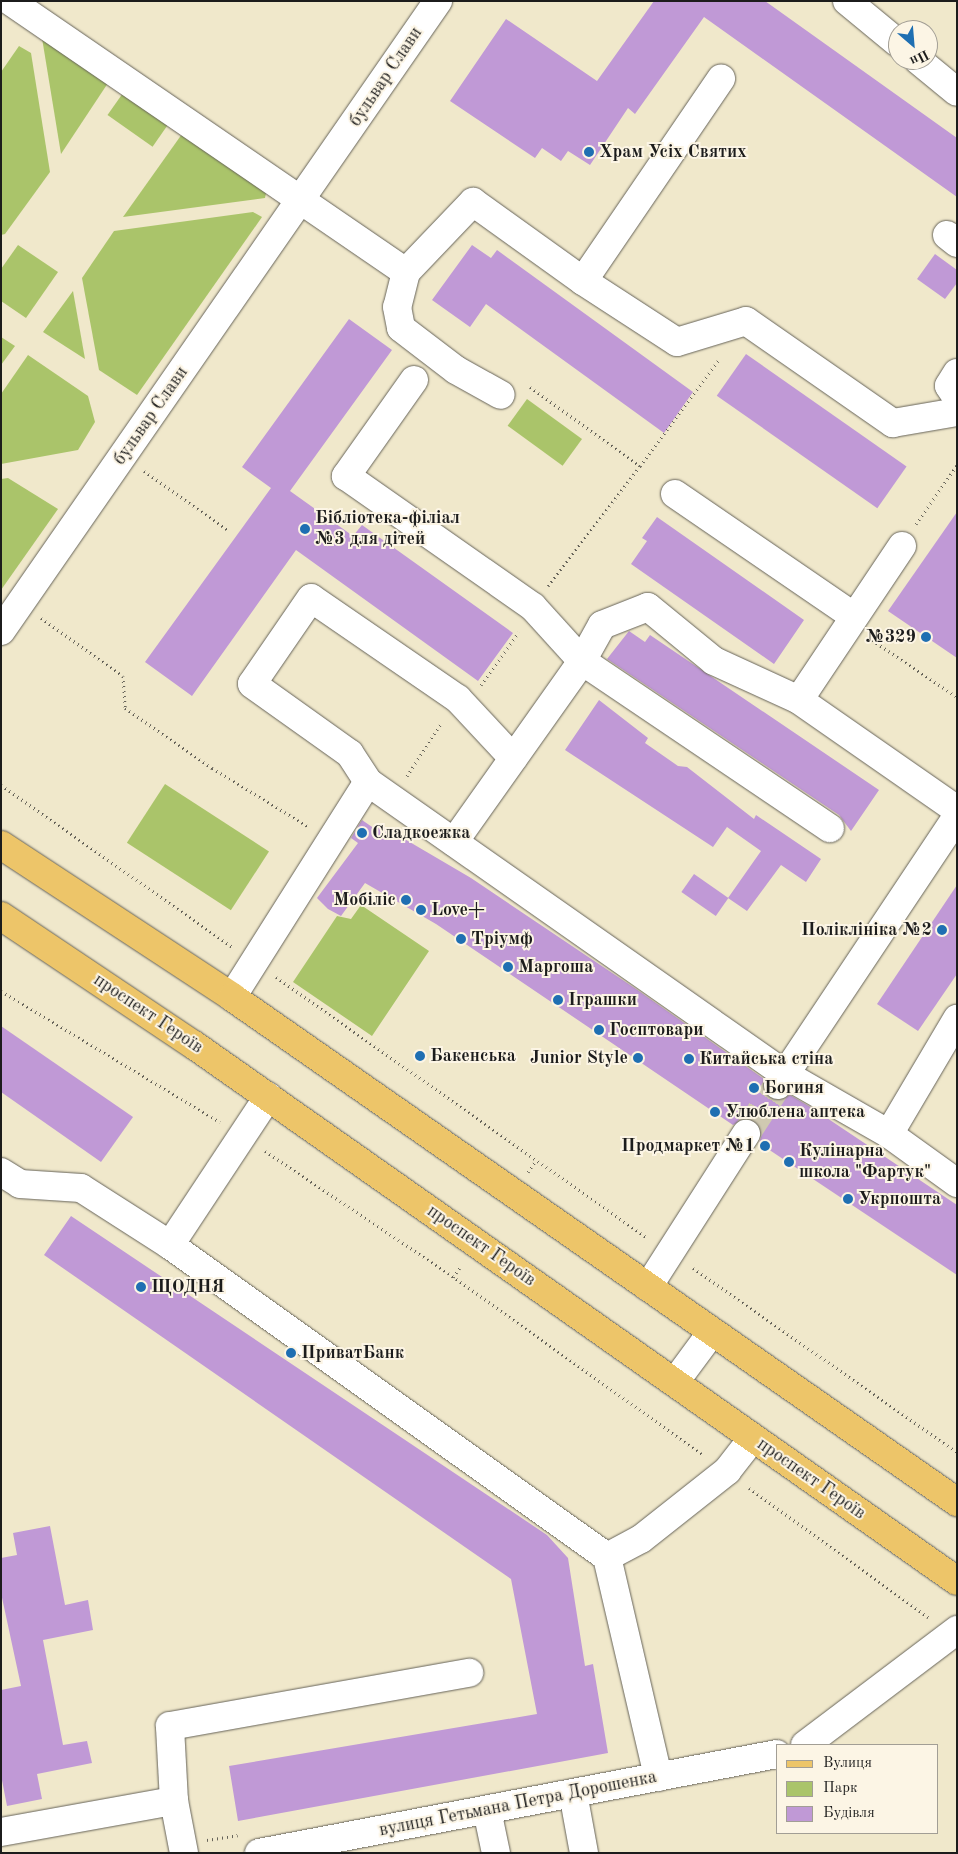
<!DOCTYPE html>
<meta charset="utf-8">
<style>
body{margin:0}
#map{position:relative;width:958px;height:1854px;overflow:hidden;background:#f0e8cb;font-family:"Old Standard TT",serif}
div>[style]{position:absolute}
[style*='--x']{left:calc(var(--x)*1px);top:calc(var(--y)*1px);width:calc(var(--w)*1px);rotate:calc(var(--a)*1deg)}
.green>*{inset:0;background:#aac46a;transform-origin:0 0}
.building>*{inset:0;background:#c099d6;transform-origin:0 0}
.minor-tunnel>*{height:28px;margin-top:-14px;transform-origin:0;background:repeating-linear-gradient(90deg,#d0c9b1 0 28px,transparent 0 42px)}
.path>*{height:3px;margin-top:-1.5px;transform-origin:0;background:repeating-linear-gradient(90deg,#666359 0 1px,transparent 0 5px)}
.roads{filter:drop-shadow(0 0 1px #666359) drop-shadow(0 0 1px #666359)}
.minor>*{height:28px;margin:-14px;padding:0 14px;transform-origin:14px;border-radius:14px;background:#fff}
.major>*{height:28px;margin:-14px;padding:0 14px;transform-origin:14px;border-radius:14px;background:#edc569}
.dots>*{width:14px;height:14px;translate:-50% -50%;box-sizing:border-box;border:2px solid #fcf5e5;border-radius:50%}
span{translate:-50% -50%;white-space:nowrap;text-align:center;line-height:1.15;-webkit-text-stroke:4px #fcf5e5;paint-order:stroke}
.street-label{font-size:18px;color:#1c1c1c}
.poi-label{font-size:18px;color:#1c1c1c;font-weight:700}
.left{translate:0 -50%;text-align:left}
.right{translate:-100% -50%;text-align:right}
.frame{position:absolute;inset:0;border:2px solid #1c1c1c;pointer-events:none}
.legend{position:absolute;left:776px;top:1744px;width:162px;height:90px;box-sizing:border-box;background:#fcf5e5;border:1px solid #a29e95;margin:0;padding:6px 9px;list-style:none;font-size:15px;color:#1c1c1c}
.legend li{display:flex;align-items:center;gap:10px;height:25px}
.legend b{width:25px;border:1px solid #a29e95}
.north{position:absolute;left:888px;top:20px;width:50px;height:50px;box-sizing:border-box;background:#fcf5e5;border:1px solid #a29e95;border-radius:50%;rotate:153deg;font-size:14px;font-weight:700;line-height:20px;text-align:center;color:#1c1c1c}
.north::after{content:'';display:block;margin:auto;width:18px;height:22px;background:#1f6fb2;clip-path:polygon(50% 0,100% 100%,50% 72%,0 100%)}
</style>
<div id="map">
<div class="green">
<div style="clip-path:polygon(42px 38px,108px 83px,61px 154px)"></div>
<div style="clip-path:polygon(19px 46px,31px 53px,50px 172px,5px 234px,1px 235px,1px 72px)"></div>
<div style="left:123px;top:93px;width:55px;height:27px;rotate:35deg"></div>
<div style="clip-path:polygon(182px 134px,266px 193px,265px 198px,123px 217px)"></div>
<div style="clip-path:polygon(253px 212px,262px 217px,137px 395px,99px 370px,82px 278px,114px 231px)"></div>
<div style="clip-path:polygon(18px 245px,58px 272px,26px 318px,1px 301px,1px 269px)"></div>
<div style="clip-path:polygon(73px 291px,85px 359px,43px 332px)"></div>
<div style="clip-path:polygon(1px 337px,15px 346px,1px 365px)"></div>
<div style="clip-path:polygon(28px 355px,88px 396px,95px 422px,78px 450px,1px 464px,1px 394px)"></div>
<div style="left:527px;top:399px;width:68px;height:33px;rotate:36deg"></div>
<div style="clip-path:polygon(8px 478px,58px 509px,1px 590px,1px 479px)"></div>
<div style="left:165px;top:784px;width:124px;height:70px;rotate:33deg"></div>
<div style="clip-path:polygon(361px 905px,429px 951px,372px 1036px,293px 982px,337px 916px,351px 919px)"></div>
</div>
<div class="building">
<div style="clip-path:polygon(654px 1px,765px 1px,957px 138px,957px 197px,704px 17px,635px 114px,628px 108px,590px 165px,568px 151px,561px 161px,542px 148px,535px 158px,450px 101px,506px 19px,597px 81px)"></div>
<div style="clip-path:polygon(472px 245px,491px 258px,497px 250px,693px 392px,664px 433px,486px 304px,470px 327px,432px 300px)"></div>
<div style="clip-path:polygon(935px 254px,957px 270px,957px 283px,945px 299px,917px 279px)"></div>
<div style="clip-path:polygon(349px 319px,392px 350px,290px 491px,353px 536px,362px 525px,513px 633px,478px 681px,296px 550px,192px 696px,145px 662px,271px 488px,242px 467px)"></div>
<div style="left:746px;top:354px;width:196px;height:51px;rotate:35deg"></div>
<div style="clip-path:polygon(957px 512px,957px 658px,888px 611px)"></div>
<div style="clip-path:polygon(657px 517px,804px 620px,774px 664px,631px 564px,647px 541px,642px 538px)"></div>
<div style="clip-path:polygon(629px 631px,645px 642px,650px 635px,879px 790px,851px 831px,839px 815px,607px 659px)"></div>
<div style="clip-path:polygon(599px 700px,648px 738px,645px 743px,678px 766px,687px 767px,754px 819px,756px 815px,821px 859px,806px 882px,781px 865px,747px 911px,728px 898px,761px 851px,727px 827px,713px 847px,565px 750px)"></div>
<div style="clip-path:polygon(362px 820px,375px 829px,379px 824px,471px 878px,636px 989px,764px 1079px,764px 1091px,770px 1098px,777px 1101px,790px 1095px,812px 1108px,957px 1205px,957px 1275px,759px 1143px,762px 1134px,755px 1121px,746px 1118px,733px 1125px,436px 924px,365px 883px,341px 916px,328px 909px,317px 898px,358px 843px,351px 838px)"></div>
<div style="left:694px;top:874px;width:42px;height:22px;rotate:35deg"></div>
<div style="clip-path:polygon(957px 885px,957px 974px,918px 1031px,877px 1004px)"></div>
<div style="clip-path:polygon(1px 1026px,133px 1117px,101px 1162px,1px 1092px)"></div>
<div style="clip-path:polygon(71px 1216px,547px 1535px,568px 1558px,585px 1666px,593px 1664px,608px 1753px,238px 1821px,229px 1766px,537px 1714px,511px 1579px,44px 1255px)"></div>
<div style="clip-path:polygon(50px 1526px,65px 1605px,88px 1600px,93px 1630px,43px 1640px,63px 1745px,87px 1741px,92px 1763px,37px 1774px,42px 1799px,7px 1806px,1px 1775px,1px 1690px,21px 1686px,1px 1593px,1px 1558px,17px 1555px,13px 1533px)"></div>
</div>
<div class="minor-tunnel">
<div style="--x:746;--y:1134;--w:59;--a:-56.9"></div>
</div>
<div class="path">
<div style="--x:530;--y:387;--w:135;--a:35.7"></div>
<div style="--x:640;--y:466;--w:151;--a:127.5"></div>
<div style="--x:640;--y:466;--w:134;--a:-53.5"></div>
<div style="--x:144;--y:471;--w:103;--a:35.1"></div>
<div style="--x:916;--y:524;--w:72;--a:-55.2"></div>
<div style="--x:41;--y:618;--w:100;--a:35.3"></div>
<div style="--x:123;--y:676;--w:32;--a:86"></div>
<div style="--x:125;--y:708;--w:106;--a:34.6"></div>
<div style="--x:212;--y:768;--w:114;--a:31.3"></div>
<div style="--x:872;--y:640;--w:102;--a:33.8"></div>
<div style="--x:481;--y:685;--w:65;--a:-54.4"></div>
<div style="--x:407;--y:776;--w:64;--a:-57.1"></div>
<div style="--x:1;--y:785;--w:282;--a:35"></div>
<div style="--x:276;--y:977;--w:454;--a:35.1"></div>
<div style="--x:1;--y:991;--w:255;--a:30.9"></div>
<div style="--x:265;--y:1151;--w:220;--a:33.7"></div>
<div style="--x:448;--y:1273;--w:313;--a:35.5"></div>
<div style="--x:528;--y:1172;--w:14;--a:-56"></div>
<div style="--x:693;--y:1268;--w:322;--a:34.9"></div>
<div style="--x:453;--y:1277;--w:14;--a:-54"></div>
<div style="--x:749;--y:1488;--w:221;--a:35.8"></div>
<div style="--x:207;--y:1840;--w:31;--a:-9"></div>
</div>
<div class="roads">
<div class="minor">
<div style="--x:10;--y:1;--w:480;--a:34.4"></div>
<div style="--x:406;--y:272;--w:97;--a:-46.3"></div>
<div style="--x:473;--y:202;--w:135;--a:35.7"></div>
<div style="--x:583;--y:281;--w:112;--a:33"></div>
<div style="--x:677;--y:342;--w:72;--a:-16.9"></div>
<div style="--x:746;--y:321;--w:179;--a:34.8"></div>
<div style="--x:893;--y:423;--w:65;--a:-9.8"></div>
<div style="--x:847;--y:1;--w:66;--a:39.5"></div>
<div style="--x:918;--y:60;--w:50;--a:39.4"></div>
<div style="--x:947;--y:235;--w:13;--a:39"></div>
<div style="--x:406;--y:272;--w:36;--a:104"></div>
<div style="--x:397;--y:307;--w:21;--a:79"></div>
<div style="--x:401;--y:328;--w:69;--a:37.4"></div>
<div style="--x:456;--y:370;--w:51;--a:29.1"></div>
<div style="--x:583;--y:281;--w:245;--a:-55.7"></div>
<div style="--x:957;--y:373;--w:15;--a:122"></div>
<div style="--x:949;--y:386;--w:14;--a:56"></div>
<div style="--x:414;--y:380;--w:118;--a:125.3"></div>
<div style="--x:346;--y:476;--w:228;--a:35"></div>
<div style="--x:533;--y:607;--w:73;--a:47.8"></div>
<div style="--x:582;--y:661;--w:299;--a:34"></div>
<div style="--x:675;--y:494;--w:216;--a:34.4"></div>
<div style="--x:902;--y:546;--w:185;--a:123.8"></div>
<div style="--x:799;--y:700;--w:193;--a:34.8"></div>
<div style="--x:1;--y:631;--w:767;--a:-55.25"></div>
<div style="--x:513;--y:758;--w:81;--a:-133"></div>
<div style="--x:458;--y:699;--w:178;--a:-145.5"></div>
<div style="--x:311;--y:598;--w:104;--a:124.5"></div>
<div style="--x:252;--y:684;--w:120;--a:35.5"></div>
<div style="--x:350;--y:754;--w:33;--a:57"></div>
<div style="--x:368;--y:782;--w:510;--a:35.03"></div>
<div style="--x:786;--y:1075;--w:119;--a:29.8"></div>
<div style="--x:889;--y:1134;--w:84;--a:35.8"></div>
<div style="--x:454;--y:842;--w:222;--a:-54.7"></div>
<div style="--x:582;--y:661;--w:41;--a:-60.9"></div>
<div style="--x:602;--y:625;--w:49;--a:-21.4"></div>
<div style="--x:648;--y:607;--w:85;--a:39.3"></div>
<div style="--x:714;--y:661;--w:94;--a:24.6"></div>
<div style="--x:232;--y:997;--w:254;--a:-57.7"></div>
<div style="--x:778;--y:1085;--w:322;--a:-56.3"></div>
<div style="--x:889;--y:1134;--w:134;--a:-59.4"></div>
<div style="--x:1;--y:1172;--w:22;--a:32"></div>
<div style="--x:20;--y:1184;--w:61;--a:3.8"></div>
<div style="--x:81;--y:1188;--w:106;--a:32.6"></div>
<div style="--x:170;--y:1245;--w:537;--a:35.53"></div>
<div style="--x:607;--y:1557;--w:226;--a:76.9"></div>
<div style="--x:170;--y:1245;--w:178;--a:-56.5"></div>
<div style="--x:648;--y:1287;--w:182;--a:-57.4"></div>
<div style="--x:675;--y:1382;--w:62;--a:-53.5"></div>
<div style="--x:607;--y:1557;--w:38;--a:-28"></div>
<div style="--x:641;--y:1539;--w:110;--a:-38.3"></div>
<div style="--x:727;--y:1471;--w:41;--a:-52"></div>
<div style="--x:805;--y:1745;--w:191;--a:-37.1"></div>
<div style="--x:573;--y:1793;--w:61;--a:79.6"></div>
<div style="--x:487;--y:1810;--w:44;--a:78.2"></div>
<div style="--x:1;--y:1832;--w:176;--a:-10.2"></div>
<div style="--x:184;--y:1853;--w:53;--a:-100.9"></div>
<div style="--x:174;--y:1801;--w:75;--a:-93.1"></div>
<div style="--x:170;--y:1726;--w:304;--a:-10.1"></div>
<div style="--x:259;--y:1853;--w:527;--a:-10.82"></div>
</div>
<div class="major">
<div style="--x:1;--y:845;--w:277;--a:33.3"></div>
<div style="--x:232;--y:997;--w:884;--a:34.86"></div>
<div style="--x:1;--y:916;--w:232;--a:33.8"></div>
<div style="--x:194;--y:1045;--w:932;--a:35.09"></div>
</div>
</div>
<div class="dots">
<div style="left:589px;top:152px;background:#1f6fb2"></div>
<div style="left:305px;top:529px;background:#1f6fb2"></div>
<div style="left:926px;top:637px;background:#1f6fb2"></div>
<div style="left:362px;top:833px;background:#1f6fb2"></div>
<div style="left:406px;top:900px;background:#1f6fb2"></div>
<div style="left:421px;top:910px;background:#1f6fb2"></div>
<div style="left:942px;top:930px;background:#1f6fb2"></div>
<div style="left:461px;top:939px;background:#1f6fb2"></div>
<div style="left:508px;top:967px;background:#1f6fb2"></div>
<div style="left:558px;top:1000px;background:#1f6fb2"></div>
<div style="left:599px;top:1030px;background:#1f6fb2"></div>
<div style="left:420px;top:1056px;background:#1f6fb2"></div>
<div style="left:638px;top:1058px;background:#1f6fb2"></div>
<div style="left:689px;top:1059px;background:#1f6fb2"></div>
<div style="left:754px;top:1088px;background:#1f6fb2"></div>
<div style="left:715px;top:1112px;background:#1f6fb2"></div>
<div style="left:765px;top:1146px;background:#1f6fb2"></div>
<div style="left:789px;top:1162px;background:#1f6fb2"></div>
<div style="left:848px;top:1199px;background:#1f6fb2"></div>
<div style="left:141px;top:1287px;background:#1f6fb2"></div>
<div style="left:291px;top:1353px;background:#1f6fb2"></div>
</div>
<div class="street-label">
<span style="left:386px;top:77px;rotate:-56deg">бульвар Слави</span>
<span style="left:151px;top:416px;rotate:-55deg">бульвар Слави</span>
<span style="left:148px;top:1014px;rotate:34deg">проспект Героїв</span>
<span style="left:481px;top:1246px;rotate:35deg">проспект Героїв</span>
<span style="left:811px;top:1479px;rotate:35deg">проспект Героїв</span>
<span style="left:518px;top:1804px;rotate:-11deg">вулиця Гетьмана Петра Дорошенка</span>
</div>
<div class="poi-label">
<span class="left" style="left:599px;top:152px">Храм Усіх Святих</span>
<span class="left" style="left:315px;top:529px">Бібліотека-філіал<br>№3 для дітей</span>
<span class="right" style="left:916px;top:637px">№329</span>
<span class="left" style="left:372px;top:833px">Сладкоежка</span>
<span class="right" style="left:396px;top:900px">Мобіліс</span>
<span class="left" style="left:431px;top:910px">Love+</span>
<span class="right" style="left:932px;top:930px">Поліклініка №2</span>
<span class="left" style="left:471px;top:939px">Тріумф</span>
<span class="left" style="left:518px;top:967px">Маргоша</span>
<span class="left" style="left:568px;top:1000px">Іграшки</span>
<span class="left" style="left:609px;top:1030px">Госптовари</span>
<span class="left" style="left:430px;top:1056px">Бакенська</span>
<span class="right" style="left:628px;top:1058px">Junior Style</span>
<span class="left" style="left:699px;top:1059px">Китайська стіна</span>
<span class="left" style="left:764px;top:1088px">Богиня</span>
<span class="left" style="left:725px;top:1112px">Улюблена аптека</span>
<span class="right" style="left:755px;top:1146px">Продмаркет №1</span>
<span class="left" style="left:799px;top:1162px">Кулінарна<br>школа "Фартук"</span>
<span class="left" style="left:858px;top:1199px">Укрпошта</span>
<span class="left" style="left:151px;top:1287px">ЩОДНЯ</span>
<span class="left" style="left:301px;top:1353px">ПриватБанк</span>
</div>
<div class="frame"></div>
<ul class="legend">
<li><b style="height:6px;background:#edc569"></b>Вулиця</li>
<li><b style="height:14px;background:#aac46a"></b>Парк</li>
<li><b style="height:14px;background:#c099d6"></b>Будівля</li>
</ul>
<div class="north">Пн</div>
</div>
